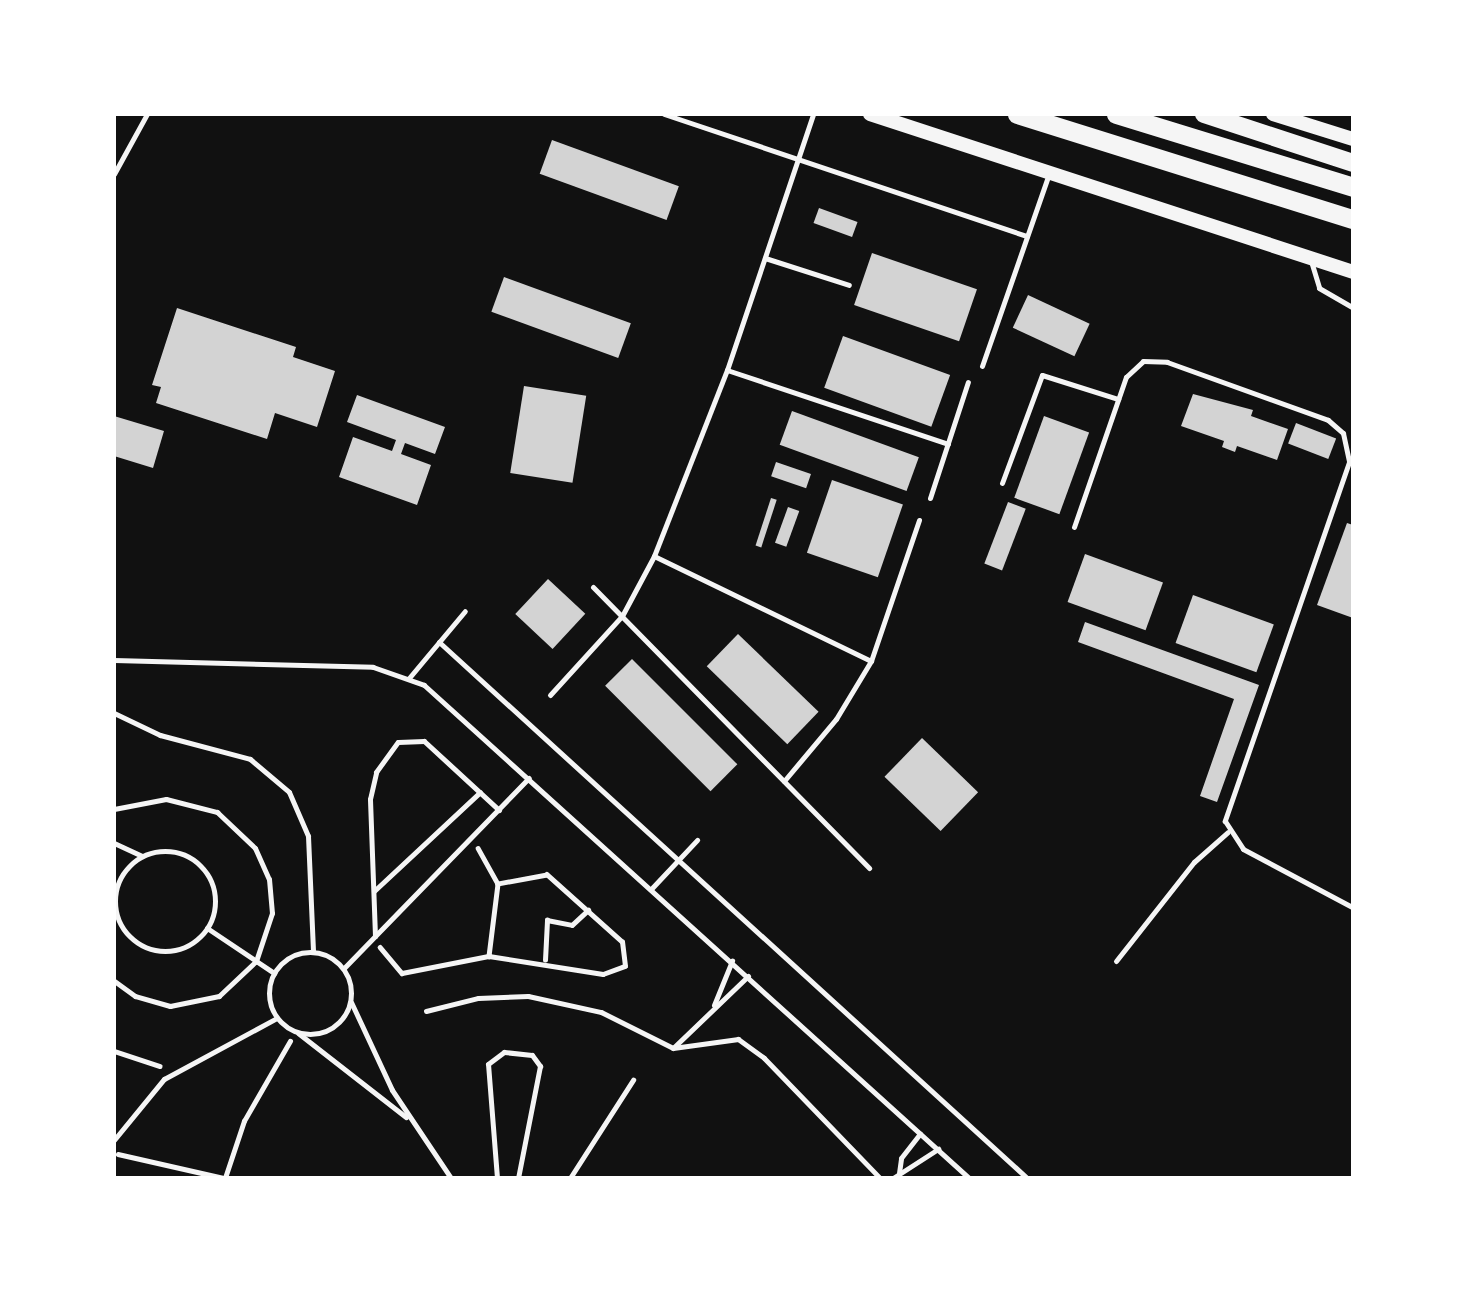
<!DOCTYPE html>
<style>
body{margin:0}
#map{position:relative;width:1467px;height:1292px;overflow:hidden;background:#111;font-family:"PT Sans",sans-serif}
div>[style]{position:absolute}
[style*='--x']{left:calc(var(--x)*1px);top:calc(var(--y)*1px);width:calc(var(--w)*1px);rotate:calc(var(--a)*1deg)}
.building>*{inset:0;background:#d3d3d3;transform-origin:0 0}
.path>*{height:4.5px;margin:-2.25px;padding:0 2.25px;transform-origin:2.25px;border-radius:2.25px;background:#f5f5f5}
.service>*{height:5px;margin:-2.5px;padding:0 2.5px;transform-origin:2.5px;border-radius:2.5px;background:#f5f5f5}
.service>.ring{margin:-2.5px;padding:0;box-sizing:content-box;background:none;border:5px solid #f5f5f5;border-radius:50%}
.secondary>*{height:14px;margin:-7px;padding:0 7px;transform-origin:7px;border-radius:7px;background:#f5f5f5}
.primary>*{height:18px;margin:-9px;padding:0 9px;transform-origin:9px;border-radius:9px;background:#f5f5f5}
.trunk>*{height:19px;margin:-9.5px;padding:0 9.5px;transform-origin:9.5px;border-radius:9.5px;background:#f5f5f5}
span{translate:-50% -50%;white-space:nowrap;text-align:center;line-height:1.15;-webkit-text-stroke:7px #fff;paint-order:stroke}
.frame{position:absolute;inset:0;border:116px solid #fff;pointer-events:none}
</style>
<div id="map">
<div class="building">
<div style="left:552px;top:140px;width:135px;height:36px;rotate:20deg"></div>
<div style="left:819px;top:208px;width:41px;height:16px;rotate:20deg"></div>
<div style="left:872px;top:253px;width:111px;height:55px;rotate:19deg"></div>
<div style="left:504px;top:277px;width:135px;height:37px;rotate:20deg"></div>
<div style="left:1028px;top:295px;width:68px;height:36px;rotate:25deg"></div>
<div style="clip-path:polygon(177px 308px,296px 347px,293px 357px,335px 371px,317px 427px,275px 413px,267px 439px,156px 403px,161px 387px,152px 385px)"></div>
<div style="left:843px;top:336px;width:114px;height:55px;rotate:20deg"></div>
<div style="left:524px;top:386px;width:63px;height:88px;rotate:9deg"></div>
<div style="clip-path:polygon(1193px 394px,1253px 410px,1251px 416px,1288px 429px,1277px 460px,1237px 446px,1235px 452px,1222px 447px,1224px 441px,1181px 426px)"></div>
<div style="clip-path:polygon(357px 395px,445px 427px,435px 454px,405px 443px,401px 454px,431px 465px,417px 505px,339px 477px,353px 437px,392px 451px,396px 440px,347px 422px)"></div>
<div style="left:792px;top:411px;width:135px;height:36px;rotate:20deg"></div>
<div style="clip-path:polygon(114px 416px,164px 431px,153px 468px,114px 456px)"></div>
<div style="left:1044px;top:416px;width:48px;height:87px;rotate:20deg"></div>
<div style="left:1296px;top:423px;width:43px;height:22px;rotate:21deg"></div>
<div style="left:776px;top:462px;width:37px;height:15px;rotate:19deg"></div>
<div style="left:832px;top:480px;width:75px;height:77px;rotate:19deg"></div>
<div style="left:771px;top:498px;width:6px;height:50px;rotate:18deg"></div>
<div style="left:1008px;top:502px;width:19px;height:66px;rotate:21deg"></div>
<div style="left:788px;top:507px;width:12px;height:38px;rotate:20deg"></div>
<div style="clip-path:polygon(1347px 523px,1353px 525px,1353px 618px,1317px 605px)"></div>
<div style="left:1085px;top:554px;width:83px;height:51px;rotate:20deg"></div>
<div style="left:548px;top:579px;width:51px;height:48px;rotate:43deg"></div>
<div style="left:1193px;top:595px;width:86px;height:51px;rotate:20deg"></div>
<div style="clip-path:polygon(1085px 622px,1259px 685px,1217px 802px,1200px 796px,1234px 699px,1078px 642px)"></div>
<div style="left:738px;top:634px;width:112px;height:45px;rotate:44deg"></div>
<div style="left:632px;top:659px;width:149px;height:38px;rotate:45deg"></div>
<div style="left:922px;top:738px;width:78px;height:54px;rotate:44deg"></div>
</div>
<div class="path">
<div style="--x:478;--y:848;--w:41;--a:60.9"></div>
<div style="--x:498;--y:884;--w:73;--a:97.1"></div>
<div style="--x:380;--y:947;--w:34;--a:50"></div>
<div style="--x:402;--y:973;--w:89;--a:-11.1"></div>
<div style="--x:489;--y:956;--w:115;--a:9"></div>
<div style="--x:603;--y:974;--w:23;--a:-20"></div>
<div style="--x:625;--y:966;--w:24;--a:-97"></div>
<div style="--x:622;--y:942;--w:101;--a:-138.2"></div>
<div style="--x:547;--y:875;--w:50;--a:169.6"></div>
<div style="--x:545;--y:960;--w:40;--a:-87.1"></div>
<div style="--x:547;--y:920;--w:25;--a:11"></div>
<div style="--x:572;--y:925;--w:22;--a:-43"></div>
<div style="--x:114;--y:1051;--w:48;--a:18.1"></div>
<div style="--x:118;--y:1154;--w:109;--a:12.8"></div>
<div style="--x:225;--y:1178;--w:60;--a:-71.6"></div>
<div style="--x:244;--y:1121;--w:92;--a:-60.1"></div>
</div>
<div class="service">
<div style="--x:664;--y:114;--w:383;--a:18.6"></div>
<div style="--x:114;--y:174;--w:68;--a:-61.2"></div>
<div style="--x:765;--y:258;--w:88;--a:17.8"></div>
<div style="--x:1311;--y:261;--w:28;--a:73"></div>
<div style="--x:1319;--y:288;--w:39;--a:30"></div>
<div style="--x:982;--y:366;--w:201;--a:-70.8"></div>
<div style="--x:727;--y:370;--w:233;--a:18.5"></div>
<div style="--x:1002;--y:483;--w:115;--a:-69.7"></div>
<div style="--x:1042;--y:375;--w:80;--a:17.5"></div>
<div style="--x:930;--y:498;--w:122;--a:-71.9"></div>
<div style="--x:1074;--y:527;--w:159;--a:-70.9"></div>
<div style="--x:1126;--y:377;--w:23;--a:-43"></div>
<div style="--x:1143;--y:361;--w:24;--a:2"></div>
<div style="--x:1167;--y:362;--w:171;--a:19.8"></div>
<div style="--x:1328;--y:420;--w:20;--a:41"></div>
<div style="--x:1343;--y:433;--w:30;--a:78"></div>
<div style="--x:1349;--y:462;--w:380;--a:109.1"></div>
<div style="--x:1225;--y:821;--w:33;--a:57"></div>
<div style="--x:1243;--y:849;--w:123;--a:28"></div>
<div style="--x:654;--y:556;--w:241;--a:25.8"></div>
<div style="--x:593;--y:587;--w:394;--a:45.5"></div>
<div style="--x:439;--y:642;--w:796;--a:42.35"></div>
<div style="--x:114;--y:660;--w:259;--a:1.5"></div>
<div style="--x:373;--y:667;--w:54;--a:19.4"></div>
<div style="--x:424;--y:685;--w:735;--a:42.13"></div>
<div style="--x:409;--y:678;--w:87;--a:-50.1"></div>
<div style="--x:550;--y:695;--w:107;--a:-47.7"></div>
<div style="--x:622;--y:616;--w:68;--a:-61.9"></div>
<div style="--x:654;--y:556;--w:200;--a:-68.6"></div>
<div style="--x:727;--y:370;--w:270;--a:-71.4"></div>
<div style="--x:114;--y:713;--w:51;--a:25.6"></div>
<div style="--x:160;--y:735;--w:93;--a:14.9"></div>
<div style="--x:250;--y:759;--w:51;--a:40.2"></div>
<div style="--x:289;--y:792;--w:48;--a:66.6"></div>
<div style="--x:308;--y:836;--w:116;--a:87.5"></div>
<div style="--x:784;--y:781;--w:81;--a:-50"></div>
<div style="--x:836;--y:719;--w:68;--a:-58.9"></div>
<div style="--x:871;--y:661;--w:149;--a:-71.2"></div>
<div style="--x:114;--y:809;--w:53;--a:-10.9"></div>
<div style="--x:166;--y:799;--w:53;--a:14.3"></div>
<div style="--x:217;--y:812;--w:52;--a:43.5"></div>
<div style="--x:255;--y:848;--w:34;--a:66"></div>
<div style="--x:269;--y:879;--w:34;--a:85"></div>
<div style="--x:272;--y:913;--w:51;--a:108.4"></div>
<div style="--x:256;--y:961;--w:51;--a:136.6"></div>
<div style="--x:219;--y:996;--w:50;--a:168.5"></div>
<div style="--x:170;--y:1006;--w:36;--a:-164"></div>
<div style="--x:135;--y:996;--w:26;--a:-144"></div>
<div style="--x:114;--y:843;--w:31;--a:25"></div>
<div class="ring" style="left:115px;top:851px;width:95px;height:95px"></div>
<div style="--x:652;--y:888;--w:66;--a:-46.8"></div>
<div style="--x:374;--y:891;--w:145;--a:-43"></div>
<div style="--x:207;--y:928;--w:81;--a:33.9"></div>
<div style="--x:375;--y:936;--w:137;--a:-92.1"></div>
<div style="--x:370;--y:799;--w:28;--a:-77"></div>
<div style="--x:376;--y:772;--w:37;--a:-54"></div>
<div style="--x:398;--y:742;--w:26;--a:-2"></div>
<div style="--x:424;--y:741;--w:102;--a:42.6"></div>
<div class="ring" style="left:269px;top:952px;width:77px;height:77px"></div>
<div style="--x:1116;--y:961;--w:126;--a:-51.8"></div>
<div style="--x:1194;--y:862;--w:45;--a:-41.4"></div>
<div style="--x:344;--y:968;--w:265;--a:-45.8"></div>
<div style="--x:351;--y:1002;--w:97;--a:65"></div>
<div style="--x:392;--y:1090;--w:106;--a:56.2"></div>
<div style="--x:714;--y:1005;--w:48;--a:-67.8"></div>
<div style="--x:426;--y:1011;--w:54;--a:-14"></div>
<div style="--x:478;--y:998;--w:50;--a:-2.3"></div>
<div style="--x:528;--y:996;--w:75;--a:12.4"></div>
<div style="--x:601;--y:1012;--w:80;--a:26.6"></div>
<div style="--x:673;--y:1048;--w:66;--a:-7.9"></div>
<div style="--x:738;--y:1039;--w:32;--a:36"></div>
<div style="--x:764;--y:1058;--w:167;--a:46"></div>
<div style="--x:298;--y:1033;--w:137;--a:37.9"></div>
<div style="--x:673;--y:1048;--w:104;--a:-43.8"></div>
<div style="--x:114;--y:1140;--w:79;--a:-50.7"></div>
<div style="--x:164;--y:1079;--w:128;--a:-28.4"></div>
<div style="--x:899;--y:1173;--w:15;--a:-82"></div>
<div style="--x:901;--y:1158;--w:31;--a:-52"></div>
<div style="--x:497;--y:1178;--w:114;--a:-94.5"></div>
<div style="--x:488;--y:1064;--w:20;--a:-37"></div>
<div style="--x:504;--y:1052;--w:28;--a:6"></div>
<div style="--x:532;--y:1055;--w:14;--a:54"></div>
<div style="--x:540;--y:1066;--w:114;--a:101.1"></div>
<div style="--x:570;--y:1178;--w:117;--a:-57.3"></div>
<div style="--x:893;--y:1178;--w:54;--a:-32.8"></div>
</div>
<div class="secondary">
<div style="--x:870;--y:114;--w:508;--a:18.11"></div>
<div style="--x:1273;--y:114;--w:84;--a:17.4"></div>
</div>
<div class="primary">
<div style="--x:1204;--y:114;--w:157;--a:18.2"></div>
</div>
<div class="trunk">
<div style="--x:1017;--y:114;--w:352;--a:17.4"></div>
<div style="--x:1116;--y:114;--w:248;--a:17.1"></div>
</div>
<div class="frame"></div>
</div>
